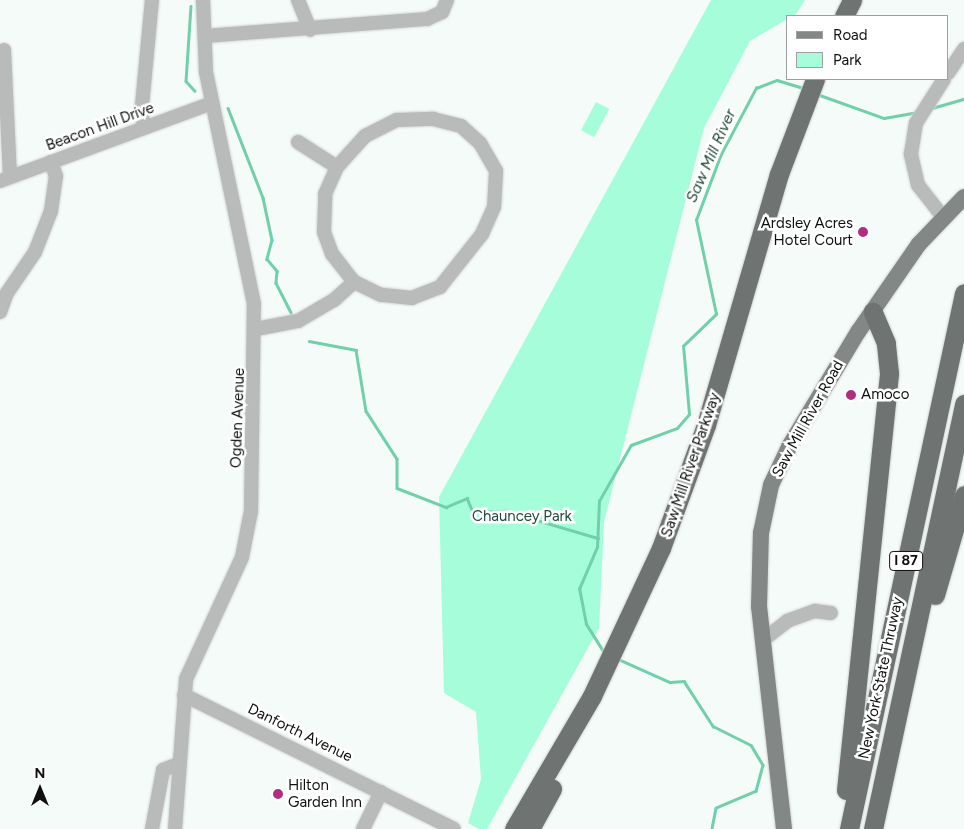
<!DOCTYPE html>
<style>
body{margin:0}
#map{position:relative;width:964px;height:829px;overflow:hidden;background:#f5fbf8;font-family:Figtree,sans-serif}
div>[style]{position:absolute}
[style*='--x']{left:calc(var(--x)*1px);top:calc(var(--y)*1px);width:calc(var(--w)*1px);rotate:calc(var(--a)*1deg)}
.green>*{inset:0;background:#a6fdda;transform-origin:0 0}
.stream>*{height:2.5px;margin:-1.25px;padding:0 1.25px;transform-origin:1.25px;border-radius:1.25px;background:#71d0ab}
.roads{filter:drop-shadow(0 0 1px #d0d5d3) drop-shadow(0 0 1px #d0d5d3)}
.minor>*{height:14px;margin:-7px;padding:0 7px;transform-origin:7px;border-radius:7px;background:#b9bbba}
.major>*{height:16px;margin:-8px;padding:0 8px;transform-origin:8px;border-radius:8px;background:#838785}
.highway>*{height:19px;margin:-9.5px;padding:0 9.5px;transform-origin:9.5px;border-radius:9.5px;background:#6f7472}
.dots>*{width:14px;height:14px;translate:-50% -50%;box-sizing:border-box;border:2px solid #fff;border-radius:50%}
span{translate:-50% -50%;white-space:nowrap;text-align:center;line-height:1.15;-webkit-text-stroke:5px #fff;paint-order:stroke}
.shield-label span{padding:1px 4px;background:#fff;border:1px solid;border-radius:4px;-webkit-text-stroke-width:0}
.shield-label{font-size:14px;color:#0e100f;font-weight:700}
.street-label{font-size:15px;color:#0e100f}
.poi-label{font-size:15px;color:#0e100f}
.right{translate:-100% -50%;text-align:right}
.left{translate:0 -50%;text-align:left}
.park-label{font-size:15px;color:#204a3a}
.water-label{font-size:16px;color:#1f4839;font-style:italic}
.legend{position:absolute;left:786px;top:15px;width:162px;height:65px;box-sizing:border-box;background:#fff;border:1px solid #9f9f9f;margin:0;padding:6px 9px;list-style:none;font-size:15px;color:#0e100f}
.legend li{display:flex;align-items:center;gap:10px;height:25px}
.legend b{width:25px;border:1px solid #9f9f9f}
.north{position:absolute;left:15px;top:764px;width:50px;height:50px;-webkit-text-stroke:4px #fff;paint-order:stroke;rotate:0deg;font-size:14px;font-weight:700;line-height:20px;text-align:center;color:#0e100f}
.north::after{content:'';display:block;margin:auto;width:18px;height:22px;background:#0e100f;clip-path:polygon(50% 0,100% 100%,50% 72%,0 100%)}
</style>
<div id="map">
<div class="green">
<div style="clip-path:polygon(711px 0,805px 0,796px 14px,750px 41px,704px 128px,604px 522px,599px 628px,487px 829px,479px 829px,468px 823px,481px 779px,476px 712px,444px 693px,439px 497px)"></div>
<div style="left:596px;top:102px;width:15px;height:32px;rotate:28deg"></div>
</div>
<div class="stream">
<div style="--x:191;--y:6;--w:75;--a:93.8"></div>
<div style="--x:186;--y:81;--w:13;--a:48"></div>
<div style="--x:817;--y:94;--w:71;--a:19.7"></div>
<div style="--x:884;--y:118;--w:34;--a:-10"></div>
<div style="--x:228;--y:108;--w:97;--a:68.7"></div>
<div style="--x:263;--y:198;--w:43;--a:77.9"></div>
<div style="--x:272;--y:240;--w:20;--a:105"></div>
<div style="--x:267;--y:259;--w:16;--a:50"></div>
<div style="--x:277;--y:271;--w:12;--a:95"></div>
<div style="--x:276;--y:283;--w:33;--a:63"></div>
<div style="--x:932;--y:108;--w:33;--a:-16"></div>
<div style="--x:309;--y:341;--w:48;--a:10.8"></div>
<div style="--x:356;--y:350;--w:62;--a:80.7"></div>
<div style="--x:366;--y:411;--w:57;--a:57.1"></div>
<div style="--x:397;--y:459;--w:29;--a:90"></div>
<div style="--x:397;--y:488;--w:53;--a:21.2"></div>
<div style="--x:446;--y:507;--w:23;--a:-23"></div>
<div style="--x:467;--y:498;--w:15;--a:67"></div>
<div style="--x:473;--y:512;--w:33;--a:-2"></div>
<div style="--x:506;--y:511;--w:96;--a:16.4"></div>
<div style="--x:604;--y:653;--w:34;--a:-122"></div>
<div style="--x:586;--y:624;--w:36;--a:-101"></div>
<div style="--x:579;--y:589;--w:46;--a:-66.8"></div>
<div style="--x:597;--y:547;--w:46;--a:-87.5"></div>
<div style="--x:599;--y:501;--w:64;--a:-60.3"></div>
<div style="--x:631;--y:445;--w:49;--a:-20.3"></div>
<div style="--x:677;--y:428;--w:18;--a:-49"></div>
<div style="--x:689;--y:414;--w:68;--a:-95"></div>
<div style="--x:683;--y:346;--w:46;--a:-44.1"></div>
<div style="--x:716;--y:314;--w:96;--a:-102"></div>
<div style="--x:696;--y:220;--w:71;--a:-69.3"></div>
<div style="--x:721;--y:154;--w:75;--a:-62.1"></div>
<div style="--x:756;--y:88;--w:22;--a:-21"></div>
<div style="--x:777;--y:80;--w:27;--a:17"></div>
<div style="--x:618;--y:659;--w:57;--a:23.9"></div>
<div style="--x:670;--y:682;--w:14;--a:-4"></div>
<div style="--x:684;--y:681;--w:54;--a:57.2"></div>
<div style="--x:713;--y:726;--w:42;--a:26.6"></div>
<div style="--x:751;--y:745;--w:23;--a:59"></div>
<div style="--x:763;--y:765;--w:27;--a:105"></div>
<div style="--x:756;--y:791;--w:43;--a:157"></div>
<div style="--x:716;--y:808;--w:21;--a:101"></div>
</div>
<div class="roads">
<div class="minor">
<div style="--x:298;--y:0;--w:32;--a:68"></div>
<div style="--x:205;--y:36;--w:223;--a:-4.4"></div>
<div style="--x:427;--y:19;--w:17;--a:-25"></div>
<div style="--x:442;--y:12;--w:13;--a:-67"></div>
<div style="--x:4;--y:50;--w:127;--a:87.3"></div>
<div style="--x:948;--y:73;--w:29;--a:-56"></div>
<div style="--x:433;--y:119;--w:29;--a:14"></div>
<div style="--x:461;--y:126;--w:25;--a:42"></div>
<div style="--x:480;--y:143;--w:32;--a:60"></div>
<div style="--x:496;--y:171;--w:36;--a:93"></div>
<div style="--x:494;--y:207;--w:30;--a:114"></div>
<div style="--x:482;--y:234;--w:68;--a:128.4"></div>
<div style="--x:440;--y:287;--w:30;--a:159"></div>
<div style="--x:412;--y:298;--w:31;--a:-174"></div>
<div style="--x:381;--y:295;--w:30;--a:-154"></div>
<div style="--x:354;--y:282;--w:36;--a:-128"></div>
<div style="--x:332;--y:254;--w:23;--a:-110"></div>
<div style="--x:324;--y:232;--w:38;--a:-88"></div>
<div style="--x:325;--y:194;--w:30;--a:-66"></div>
<div style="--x:337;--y:167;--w:42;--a:-47.9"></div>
<div style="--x:365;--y:136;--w:36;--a:-27"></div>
<div style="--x:397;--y:120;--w:36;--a:-2"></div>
<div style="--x:146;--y:127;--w:12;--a:-114"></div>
<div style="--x:141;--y:116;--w:117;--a:-84.6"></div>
<div style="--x:298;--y:142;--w:46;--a:32.7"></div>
<div style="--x:0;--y:181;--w:226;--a:-20.2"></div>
<div style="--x:943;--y:217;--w:41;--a:-128"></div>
<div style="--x:918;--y:185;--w:32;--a:-103"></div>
<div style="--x:911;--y:154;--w:31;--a:-81"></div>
<div style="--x:916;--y:123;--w:52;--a:-57.5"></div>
<div style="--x:0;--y:312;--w:20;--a:-70"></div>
<div style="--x:7;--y:293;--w:50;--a:-55.7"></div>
<div style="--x:35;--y:252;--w:44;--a:-68.7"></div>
<div style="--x:51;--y:211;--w:35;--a:-82"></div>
<div style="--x:56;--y:176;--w:15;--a:-110"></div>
<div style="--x:256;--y:329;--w:43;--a:-10.8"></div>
<div style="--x:298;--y:321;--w:42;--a:-30.3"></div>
<div style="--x:334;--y:300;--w:27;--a:-42"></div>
<div style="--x:763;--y:640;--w:31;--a:-38"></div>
<div style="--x:787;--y:621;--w:30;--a:-20"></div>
<div style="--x:815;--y:611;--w:16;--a:7"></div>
<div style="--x:184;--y:695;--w:301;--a:26.4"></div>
<div style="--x:152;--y:829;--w:60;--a:-79.4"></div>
<div style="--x:163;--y:770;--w:17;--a:-21"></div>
<div style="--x:175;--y:829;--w:150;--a:-85.8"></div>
<div style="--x:186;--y:679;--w:134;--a:-65.3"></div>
<div style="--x:242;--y:557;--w:47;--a:-78.9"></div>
<div style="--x:251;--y:511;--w:207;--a:-89.2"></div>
<div style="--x:254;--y:304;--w:237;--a:-101.7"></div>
<div style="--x:206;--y:72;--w:72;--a:-92.4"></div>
<div style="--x:363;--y:829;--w:41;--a:-64.1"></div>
</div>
<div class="major">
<div style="--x:784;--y:829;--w:223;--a:-96.4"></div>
<div style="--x:759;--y:607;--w:74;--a:-88.5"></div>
<div style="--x:761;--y:533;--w:49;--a:-78.2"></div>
<div style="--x:771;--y:485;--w:44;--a:-64.6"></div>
<div style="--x:790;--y:445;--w:132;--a:-59"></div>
<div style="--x:858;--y:332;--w:107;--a:-55.3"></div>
<div style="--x:919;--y:244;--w:65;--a:-46.2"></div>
</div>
<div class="highway">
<div style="--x:844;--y:16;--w:18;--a:-63"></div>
<div style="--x:935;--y:595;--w:104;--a:-73.8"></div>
<div style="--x:846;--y:790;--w:419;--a:-84.1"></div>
<div style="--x:889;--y:373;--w:30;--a:-96"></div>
<div style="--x:886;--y:343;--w:34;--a:-113"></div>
<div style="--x:514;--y:829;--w:154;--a:-59.6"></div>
<div style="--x:592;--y:696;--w:163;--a:-65"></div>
<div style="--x:661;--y:548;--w:131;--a:-69.9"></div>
<div style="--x:706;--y:425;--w:261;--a:-73.8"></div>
<div style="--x:779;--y:174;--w:102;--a:-69.2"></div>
<div style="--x:530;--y:829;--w:46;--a:-61.2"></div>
<div style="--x:849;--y:829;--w:548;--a:-77.89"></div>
<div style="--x:873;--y:829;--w:435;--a:-77.9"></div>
</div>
</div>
<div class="dots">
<div style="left:863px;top:232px;background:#ad2f7e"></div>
<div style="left:851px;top:395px;background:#ad2f7e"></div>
<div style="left:278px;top:794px;background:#ad2f7e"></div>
</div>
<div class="shield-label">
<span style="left:906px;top:561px">I 87</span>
</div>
<div class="street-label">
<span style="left:100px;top:127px;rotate:-20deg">Beacon Hill Drive</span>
<span style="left:238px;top:418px;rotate:-88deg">Ogden Avenue</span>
<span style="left:808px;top:419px;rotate:-61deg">Saw Mill River Road</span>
<span style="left:691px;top:465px;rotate:-71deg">Saw Mill River Parkway</span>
<span style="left:881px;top:678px;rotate:-78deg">New York State Thruway</span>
<span style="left:300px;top:733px;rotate:26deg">Danforth Avenue</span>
</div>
<div class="poi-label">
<span class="right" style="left:853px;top:232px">Ardsley Acres<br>Hotel Court</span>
<span class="left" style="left:861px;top:395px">Amoco</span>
<span class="left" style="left:288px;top:794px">Hilton<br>Garden Inn</span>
</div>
<div class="park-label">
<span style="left:522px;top:517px">Chauncey Park</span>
</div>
<div class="water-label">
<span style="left:711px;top:156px;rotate:-66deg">Saw Mill River</span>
</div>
<ul class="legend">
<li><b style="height:6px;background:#838785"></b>Road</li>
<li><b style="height:14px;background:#a6fdda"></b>Park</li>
</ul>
<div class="north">N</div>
</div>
